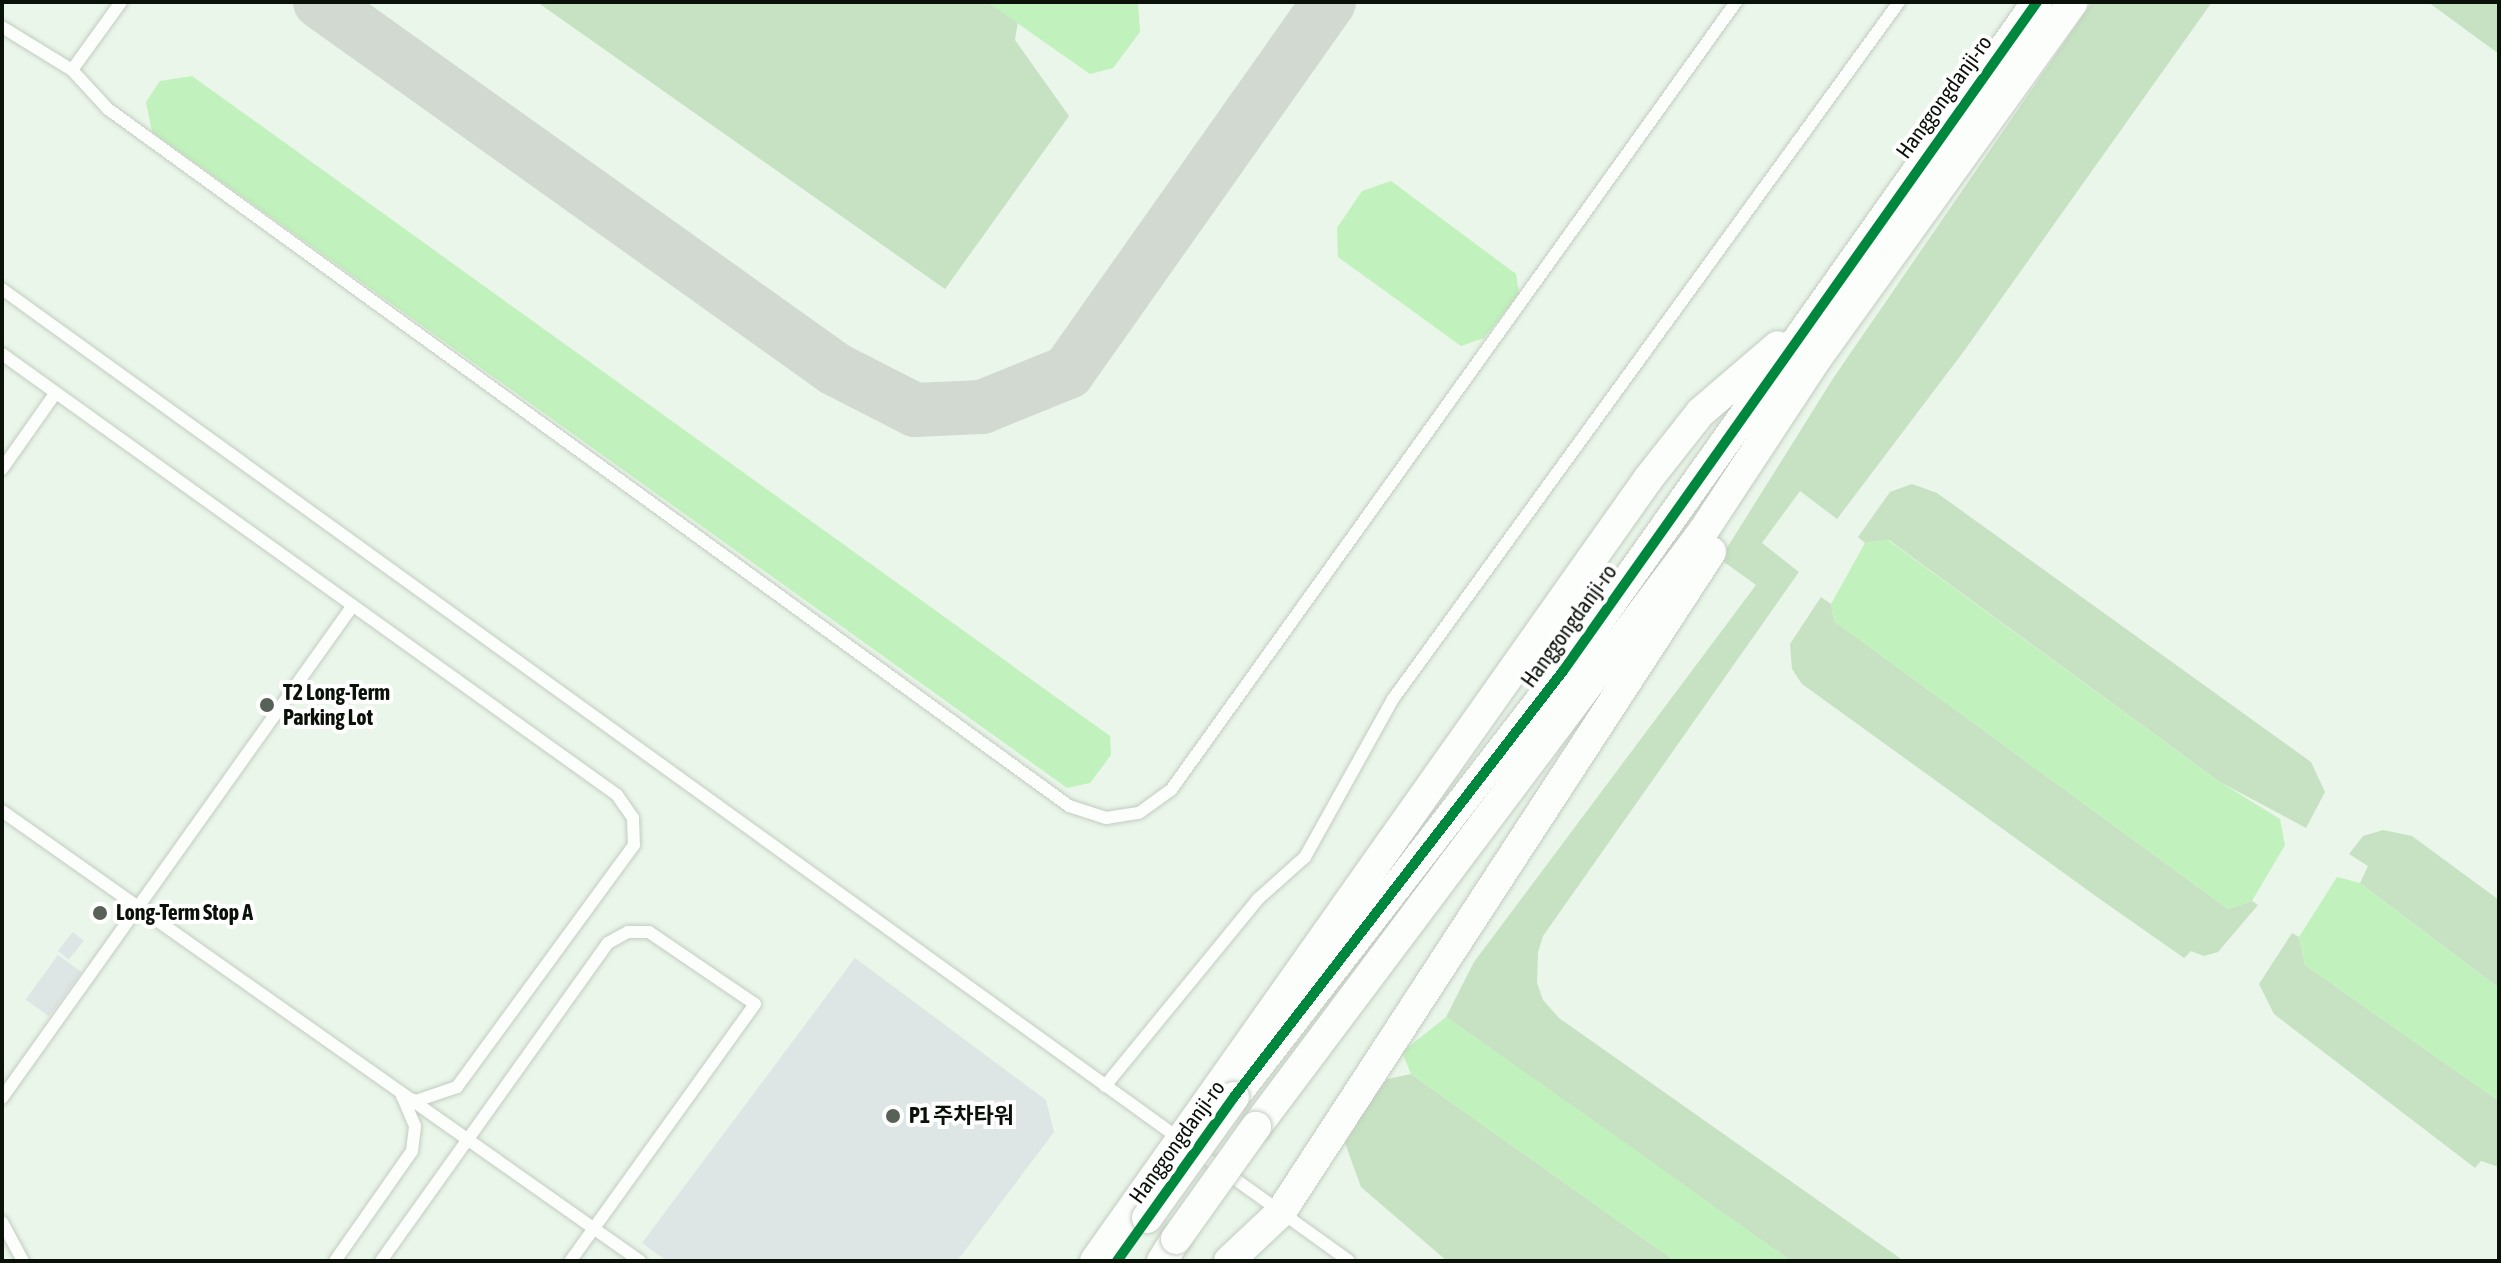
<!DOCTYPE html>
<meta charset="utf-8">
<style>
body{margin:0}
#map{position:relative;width:2501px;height:1263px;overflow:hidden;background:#eaf6e9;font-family:"Asap Condensed","Noto Sans KR",sans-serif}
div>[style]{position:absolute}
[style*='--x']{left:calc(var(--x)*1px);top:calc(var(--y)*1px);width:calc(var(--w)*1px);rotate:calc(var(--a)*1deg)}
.green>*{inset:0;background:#c6e2c2}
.water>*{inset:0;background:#c1f1bc}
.taxiway>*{height:54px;margin:-27px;padding:0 27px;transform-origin:27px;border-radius:27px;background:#d2d9d1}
.building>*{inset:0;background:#dee5e5;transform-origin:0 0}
.roads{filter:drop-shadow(0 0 2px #c3ccc1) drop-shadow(0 0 2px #c3ccc1)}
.service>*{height:12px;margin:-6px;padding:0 6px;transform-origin:6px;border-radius:6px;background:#fcfefc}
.tertiary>*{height:30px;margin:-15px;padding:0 15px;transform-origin:15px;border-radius:15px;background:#fcfefc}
.bridges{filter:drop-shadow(0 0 2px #c3ccc1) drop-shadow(0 0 2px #c3ccc1)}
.tertiary-bridge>*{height:30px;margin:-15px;padding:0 15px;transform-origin:15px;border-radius:15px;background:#fcfefc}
.cycleway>*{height:10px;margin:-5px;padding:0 5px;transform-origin:5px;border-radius:5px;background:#00873e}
.dots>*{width:22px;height:22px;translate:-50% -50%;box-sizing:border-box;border:4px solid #fff;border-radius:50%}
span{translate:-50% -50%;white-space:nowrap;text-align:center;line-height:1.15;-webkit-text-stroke:8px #fff;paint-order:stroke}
.street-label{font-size:22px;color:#0a1109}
.poi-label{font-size:22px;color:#0a1109;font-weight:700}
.left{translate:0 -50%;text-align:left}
.frame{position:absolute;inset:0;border:4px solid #0a1109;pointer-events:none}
</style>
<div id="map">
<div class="green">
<div style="clip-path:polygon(537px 2px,1021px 2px,1015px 40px,1069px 116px,945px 289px)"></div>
<div style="clip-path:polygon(2092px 2px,2212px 2px,1964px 351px,1837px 519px,1800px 491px,1762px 543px,1799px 572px,1543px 936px,1538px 952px,1537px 983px,1543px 1000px,1559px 1018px,1904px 1261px,1791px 1261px,1446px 1017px,1474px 962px,1756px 585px,1720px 559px,1834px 377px)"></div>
<div style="clip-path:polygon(2428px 2px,2499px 2px,2499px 54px)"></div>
<div style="clip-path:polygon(1912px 484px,1937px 493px,2311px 762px,2325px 792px,2306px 828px,2220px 782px,1889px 540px,1865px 543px,1858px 537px,1890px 492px)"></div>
<div style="clip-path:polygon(1821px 597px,1831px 604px,1834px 621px,2228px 909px,2252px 901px,2258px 905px,2218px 952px,2204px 956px,2191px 951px,2184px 958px,2097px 897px,1802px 684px,1792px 669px,1790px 644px)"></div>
<div style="clip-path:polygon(2383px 830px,2412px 836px,2499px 900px,2499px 988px,2360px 883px,2368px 866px,2349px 854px,2363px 836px)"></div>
<div style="clip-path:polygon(2292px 933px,2299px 937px,2305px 965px,2499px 1101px,2499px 1167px,2481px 1161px,2475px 1168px,2274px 1014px,2259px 984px)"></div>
<div style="clip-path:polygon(1411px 1074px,1675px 1261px,1447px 1261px,1361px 1187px,1345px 1143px,1383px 1080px)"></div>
</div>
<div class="water">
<div style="clip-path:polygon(987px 2px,1138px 2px,1140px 32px,1113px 68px,1090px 74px)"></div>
<div style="clip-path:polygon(192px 76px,1110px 736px,1111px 755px,1090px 783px,1067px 788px,152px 132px,146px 102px,160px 81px)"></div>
<div style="clip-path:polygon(1391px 181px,1516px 274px,1519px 294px,1484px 338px,1461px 346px,1338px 257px,1337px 228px,1362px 191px)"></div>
<div style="clip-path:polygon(1888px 540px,2220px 782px,2280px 819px,2285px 845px,2252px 901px,2228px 909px,1834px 621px,1831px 604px,1865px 543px)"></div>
<div style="clip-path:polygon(2337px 877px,2360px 883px,2499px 988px,2499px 1101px,2305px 965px,2299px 937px)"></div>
<div style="clip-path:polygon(1446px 1017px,1616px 1136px,1791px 1261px,1675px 1261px,1411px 1074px,1402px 1052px)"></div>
</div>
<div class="taxiway">
<div style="--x:320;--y:2;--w:632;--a:35.47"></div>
<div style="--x:835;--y:369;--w:90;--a:27.1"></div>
<div style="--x:915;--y:410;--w:67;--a:-2.6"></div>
<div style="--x:982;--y:407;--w:93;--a:-22.1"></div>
<div style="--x:1068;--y:372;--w:453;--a:-54.8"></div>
</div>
<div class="building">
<div style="left:73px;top:932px;width:14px;height:24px;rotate:39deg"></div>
<div style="left:58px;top:955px;width:29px;height:55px;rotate:36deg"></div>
<div style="clip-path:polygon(855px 958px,1046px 1100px,1054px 1132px,957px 1261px,667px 1261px,642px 1243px)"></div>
</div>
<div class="roads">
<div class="service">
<div style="--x:2;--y:27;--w:82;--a:31.6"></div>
<div style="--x:72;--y:70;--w:84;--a:-54.2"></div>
<div style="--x:72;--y:70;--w:53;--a:47.3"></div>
<div style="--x:108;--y:109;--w:1187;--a:35.95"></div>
<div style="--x:1069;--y:806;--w:39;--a:18"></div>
<div style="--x:1106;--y:818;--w:33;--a:-9"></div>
<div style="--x:1139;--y:813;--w:39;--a:-36"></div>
<div style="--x:1171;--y:790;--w:970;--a:-54.36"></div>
<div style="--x:2;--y:289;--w:1454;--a:35.82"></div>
<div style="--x:2;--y:354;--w:757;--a:35.64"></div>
<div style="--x:617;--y:795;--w:28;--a:55"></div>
<div style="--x:633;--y:818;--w:27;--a:88"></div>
<div style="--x:634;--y:845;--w:300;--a:126.2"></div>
<div style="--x:457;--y:1087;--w:43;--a:161.1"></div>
<div style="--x:416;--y:1101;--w:15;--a:-160"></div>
<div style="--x:2;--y:469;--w:92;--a:-54.8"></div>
<div style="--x:2;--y:811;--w:781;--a:35.2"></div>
<div style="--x:1105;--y:1086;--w:242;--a:-50.7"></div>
<div style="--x:1258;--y:899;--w:63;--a:-41.8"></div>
<div style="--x:1305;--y:857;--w:181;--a:-60.9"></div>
<div style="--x:1393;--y:699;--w:861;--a:-54.02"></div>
<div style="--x:2;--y:1098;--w:602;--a:-54.54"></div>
<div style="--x:1196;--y:1151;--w:188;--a:35.7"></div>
<div style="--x:2;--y:1222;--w:44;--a:61.7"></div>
<div style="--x:335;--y:1261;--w:134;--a:-55"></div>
<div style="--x:412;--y:1151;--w:25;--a:-83"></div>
<div style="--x:415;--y:1126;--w:33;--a:-113"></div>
<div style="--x:381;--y:1261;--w:391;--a:-54.5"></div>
<div style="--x:608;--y:943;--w:23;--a:-29"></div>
<div style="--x:628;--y:932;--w:21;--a:0"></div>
<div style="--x:649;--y:932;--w:128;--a:34.2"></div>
<div style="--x:755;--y:1004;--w:317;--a:125.7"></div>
</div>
<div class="tertiary">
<div style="--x:1234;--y:1097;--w:538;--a:-52.32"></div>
<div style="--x:1563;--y:671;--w:820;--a:-54.68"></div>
<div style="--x:1256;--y:1127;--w:746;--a:-53.11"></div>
<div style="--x:1704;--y:530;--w:206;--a:-56.7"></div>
<div style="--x:1817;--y:358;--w:438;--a:-54.3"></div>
<div style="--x:1095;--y:1261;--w:958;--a:-54.73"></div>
<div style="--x:1648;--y:479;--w:85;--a:-51.7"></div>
<div style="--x:1701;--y:412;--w:101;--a:-40.6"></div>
<div style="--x:1162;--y:1261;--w:26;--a:-58"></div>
<div style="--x:1229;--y:1261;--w:71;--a:-43.3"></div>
<div style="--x:1281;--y:1212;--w:788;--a:-56.92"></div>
</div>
</div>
<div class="bridges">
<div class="tertiary-bridge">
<div style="--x:1147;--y:1218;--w:149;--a:-54.3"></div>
<div style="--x:1176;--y:1239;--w:138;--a:-54.5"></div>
</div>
</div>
<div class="cycleway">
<div style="--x:1117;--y:1261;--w:201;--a:-54.5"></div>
<div style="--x:1234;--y:1097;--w:538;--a:-52.32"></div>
<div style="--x:1563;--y:671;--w:820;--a:-54.68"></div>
</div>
<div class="dots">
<div style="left:267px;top:705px;background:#586157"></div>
<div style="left:100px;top:913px;background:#586157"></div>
<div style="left:893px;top:1116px;background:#586157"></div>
</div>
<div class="street-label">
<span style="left:1944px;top:97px;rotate:-54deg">Hanggongdanji-ro</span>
<span style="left:1569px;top:626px;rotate:-54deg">Hanggongdanji-ro</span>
<span style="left:1177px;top:1142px;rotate:-54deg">Hanggongdanji-ro</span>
</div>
<div class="poi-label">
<span class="left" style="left:283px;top:705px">T2 Long-Term<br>Parking Lot</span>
<span class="left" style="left:116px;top:913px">Long-Term Stop A</span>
<span class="left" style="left:909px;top:1116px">P1 주차타워</span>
</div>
<div class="frame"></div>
</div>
